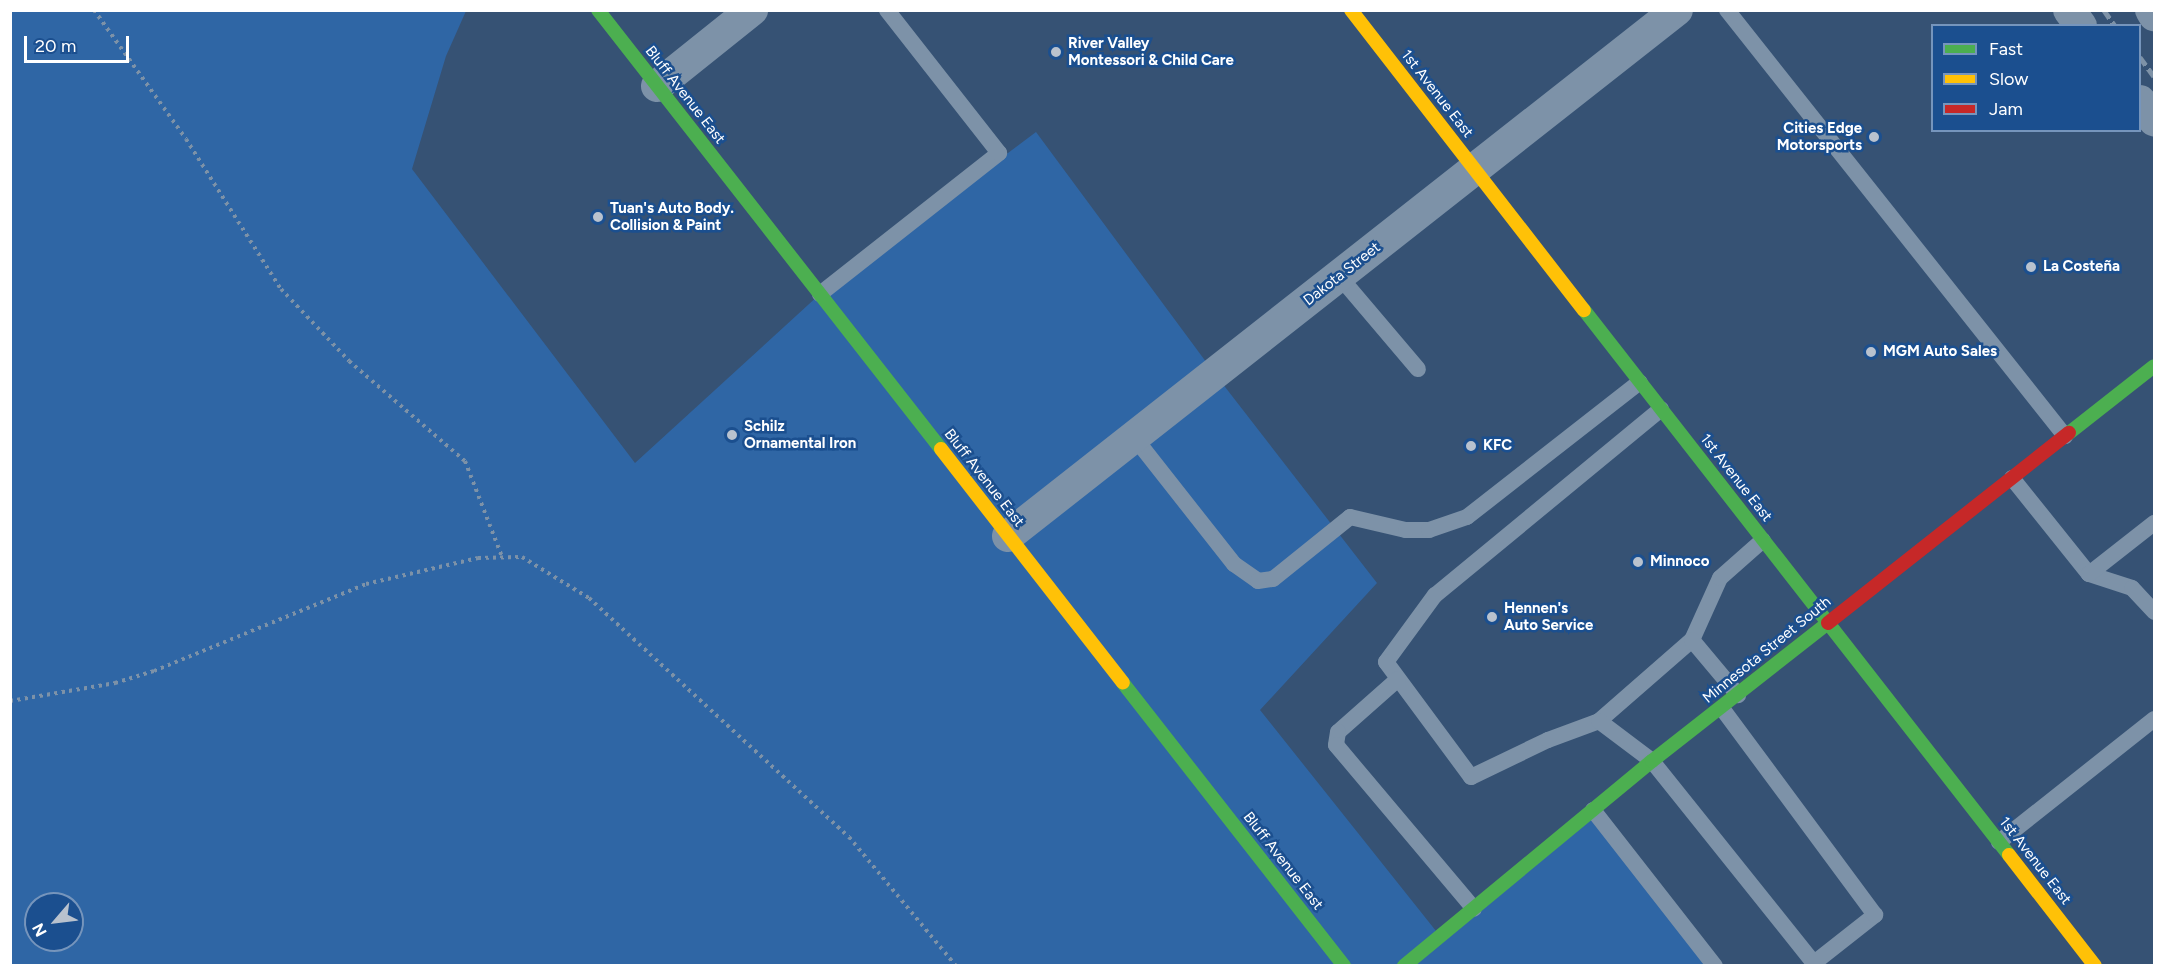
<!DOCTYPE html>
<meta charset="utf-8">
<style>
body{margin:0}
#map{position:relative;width:2165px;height:976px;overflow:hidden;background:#365274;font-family:Figtree,sans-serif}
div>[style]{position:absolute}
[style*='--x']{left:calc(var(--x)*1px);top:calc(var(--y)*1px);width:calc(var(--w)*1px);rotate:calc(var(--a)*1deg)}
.green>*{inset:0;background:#2f66a5}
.path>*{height:4px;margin-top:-2px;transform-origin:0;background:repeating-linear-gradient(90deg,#7d92a8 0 3px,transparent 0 7.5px)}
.lane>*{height:16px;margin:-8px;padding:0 8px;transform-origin:8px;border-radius:8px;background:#7d92a8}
.street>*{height:32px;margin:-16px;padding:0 16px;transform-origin:16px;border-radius:16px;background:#7d92a8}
.fast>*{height:14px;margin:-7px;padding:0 7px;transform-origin:7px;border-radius:7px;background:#4caf50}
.slow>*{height:14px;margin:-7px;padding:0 7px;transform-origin:7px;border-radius:7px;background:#ffc107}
.jam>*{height:14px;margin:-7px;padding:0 7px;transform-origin:7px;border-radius:7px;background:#c62828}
.rail>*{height:4.5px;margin-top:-2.25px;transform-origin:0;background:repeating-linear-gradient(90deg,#7e92a7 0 10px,transparent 0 14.5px)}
.dots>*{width:16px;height:16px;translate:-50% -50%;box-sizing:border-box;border:3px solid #1b4f8f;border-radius:50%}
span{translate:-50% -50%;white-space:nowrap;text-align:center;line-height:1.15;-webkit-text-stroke:5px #1b4f8f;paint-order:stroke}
.poi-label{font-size:15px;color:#fff;font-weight:700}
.left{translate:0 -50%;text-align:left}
.right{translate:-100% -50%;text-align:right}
.street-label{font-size:15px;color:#fff}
.frame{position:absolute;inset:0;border:12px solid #fff;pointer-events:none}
.legend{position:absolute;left:1931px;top:24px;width:210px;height:108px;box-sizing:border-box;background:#1b4f8f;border:2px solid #7695bc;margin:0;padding:8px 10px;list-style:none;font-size:18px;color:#fff}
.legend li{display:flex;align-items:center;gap:12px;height:30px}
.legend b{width:30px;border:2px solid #7695bc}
.north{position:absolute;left:24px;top:892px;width:60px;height:60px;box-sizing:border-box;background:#1b4f8f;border:2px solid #7695bc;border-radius:50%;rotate:242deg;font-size:16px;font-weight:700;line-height:24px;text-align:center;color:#fff}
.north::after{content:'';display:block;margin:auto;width:21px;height:27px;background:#b9c2ce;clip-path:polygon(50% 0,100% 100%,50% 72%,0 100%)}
.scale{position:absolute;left:24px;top:36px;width:105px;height:27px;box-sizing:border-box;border:3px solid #fff;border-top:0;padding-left:8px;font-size:18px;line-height:21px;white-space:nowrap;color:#fff;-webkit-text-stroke:4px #1b4f8f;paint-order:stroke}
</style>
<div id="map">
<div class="green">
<div style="clip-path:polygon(evenodd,10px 11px,466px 11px,446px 56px,412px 169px,635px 463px,820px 294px,1036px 132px,1215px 374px,1377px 583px,1260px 710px,1440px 936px,1593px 810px,1715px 965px,11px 965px,10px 11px,36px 904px,72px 904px,72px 940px,36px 940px,36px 904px)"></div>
</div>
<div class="path">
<div style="--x:94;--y:10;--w:158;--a:54.5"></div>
<div style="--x:186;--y:139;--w:178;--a:57.7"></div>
<div style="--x:281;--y:289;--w:99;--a:46.6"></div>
<div style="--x:349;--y:361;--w:153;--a:40.8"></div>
<div style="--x:465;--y:461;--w:103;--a:68.9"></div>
<div style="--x:10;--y:701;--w:107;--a:-9.7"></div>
<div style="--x:115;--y:683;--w:41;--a:-17.1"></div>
<div style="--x:154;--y:671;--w:229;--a:-22.3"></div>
<div style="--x:366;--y:584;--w:115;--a:-13.1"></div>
<div style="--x:478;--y:558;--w:44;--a:-1.3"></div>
<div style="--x:522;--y:557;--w:79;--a:31.5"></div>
<div style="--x:589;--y:598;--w:353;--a:42.6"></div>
<div style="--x:849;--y:837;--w:168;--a:50.3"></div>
</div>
<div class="lane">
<div style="--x:1727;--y:10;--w:544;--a:51.57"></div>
<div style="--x:1339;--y:276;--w:122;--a:49.7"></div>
<div style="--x:820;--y:294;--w:228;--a:-38.2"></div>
<div style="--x:999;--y:153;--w:182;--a:-128.1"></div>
<div style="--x:1661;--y:409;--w:293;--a:140.5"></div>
<div style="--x:1435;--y:595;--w:83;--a:126.2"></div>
<div style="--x:1386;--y:662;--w:143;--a:53.5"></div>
<div style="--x:1471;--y:777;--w:85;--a:-25.7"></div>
<div style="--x:1548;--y:740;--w:54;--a:-20.4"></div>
<div style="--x:1599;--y:721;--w:123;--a:-41.1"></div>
<div style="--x:1692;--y:640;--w:68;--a:-65.7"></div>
<div style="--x:1720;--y:578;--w:57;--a:-41.5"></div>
<div style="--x:1134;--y:437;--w:162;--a:51.8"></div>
<div style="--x:1234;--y:564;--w:29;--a:35"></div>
<div style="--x:1258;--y:581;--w:15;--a:-8"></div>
<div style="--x:1273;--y:579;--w:99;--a:-38.8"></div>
<div style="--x:1350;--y:517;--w:57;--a:13.1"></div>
<div style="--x:1406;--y:530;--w:23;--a:0"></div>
<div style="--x:1429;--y:530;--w:40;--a:-18.9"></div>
<div style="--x:1467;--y:517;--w:219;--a:-38"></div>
<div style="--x:2012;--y:478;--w:123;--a:51.3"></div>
<div style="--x:2089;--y:574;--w:45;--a:18"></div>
<div style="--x:2132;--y:588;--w:33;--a:47"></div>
<div style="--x:2089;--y:574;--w:83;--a:-38.1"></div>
<div style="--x:1692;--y:640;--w:72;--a:50.1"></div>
<div style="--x:1398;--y:679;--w:80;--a:138.5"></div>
<div style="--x:1338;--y:732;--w:13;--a:99"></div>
<div style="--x:1336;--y:745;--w:214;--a:49.9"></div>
<div style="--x:1599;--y:721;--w:66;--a:37"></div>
<div style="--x:1652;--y:761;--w:259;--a:51.3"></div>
<div style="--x:1814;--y:963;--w:78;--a:-38.2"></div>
<div style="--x:1875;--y:915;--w:257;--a:-126.5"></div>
<div style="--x:1593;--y:810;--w:198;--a:52"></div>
<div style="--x:1999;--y:842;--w:198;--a:-38.4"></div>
</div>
<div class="street">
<div style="--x:2069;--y:10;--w:20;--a:53"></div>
<div style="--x:2151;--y:10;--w:6;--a:59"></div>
<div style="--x:657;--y:86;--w:122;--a:-38.7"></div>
<div style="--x:2140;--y:101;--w:24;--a:54"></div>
<div style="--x:1008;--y:536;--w:851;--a:-38.18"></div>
</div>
<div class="fast">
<div style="--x:598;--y:10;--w:557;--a:52"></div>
<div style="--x:1584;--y:310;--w:691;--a:52.05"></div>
<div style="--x:2069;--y:433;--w:108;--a:-38.2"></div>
<div style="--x:1123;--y:683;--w:359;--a:52"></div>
<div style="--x:1404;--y:966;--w:322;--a:-39.6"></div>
<div style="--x:1652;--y:761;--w:224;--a:-38.1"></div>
</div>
<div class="slow">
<div style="--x:1351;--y:10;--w:380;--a:52.2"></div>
<div style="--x:941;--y:449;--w:296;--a:52.1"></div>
<div style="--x:2009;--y:855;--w:140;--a:52.2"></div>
</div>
<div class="jam">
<div style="--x:1828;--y:623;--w:307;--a:-38.3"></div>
</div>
<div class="rail">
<div style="--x:2104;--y:10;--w:19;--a:55"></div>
<div style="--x:2140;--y:57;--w:24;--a:54"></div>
</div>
<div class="dots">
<div style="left:1056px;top:52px;background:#b9c2ce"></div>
<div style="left:1874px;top:137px;background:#b9c2ce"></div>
<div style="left:598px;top:217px;background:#b9c2ce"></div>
<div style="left:2031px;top:267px;background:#b9c2ce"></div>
<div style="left:1871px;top:352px;background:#b9c2ce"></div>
<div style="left:732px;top:435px;background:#b9c2ce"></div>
<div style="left:1471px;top:446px;background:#b9c2ce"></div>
<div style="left:1638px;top:562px;background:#b9c2ce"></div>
<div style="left:1492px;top:617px;background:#b9c2ce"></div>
</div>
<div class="poi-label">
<span class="left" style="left:1068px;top:52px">River Valley<br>Montessori &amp; Child Care</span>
<span class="right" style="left:1862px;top:137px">Cities Edge<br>Motorsports</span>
<span class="left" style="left:610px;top:217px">Tuan's Auto Body.<br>Collision &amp; Paint</span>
<span class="left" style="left:2043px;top:267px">La Costeña</span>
<span class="left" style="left:1883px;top:352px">MGM Auto Sales</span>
<span class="left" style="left:744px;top:435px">Schilz<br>Ornamental Iron</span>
<span class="left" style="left:1483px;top:446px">KFC</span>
<span class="left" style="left:1650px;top:562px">Minnoco</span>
<span class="left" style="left:1504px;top:617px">Hennen's<br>Auto Service</span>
</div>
<div class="street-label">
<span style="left:1437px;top:94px;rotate:52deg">1st Avenue East</span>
<span style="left:685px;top:95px;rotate:52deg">Bluff Avenue East</span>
<span style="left:1342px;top:274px;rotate:-38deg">Dakota Street</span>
<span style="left:984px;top:478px;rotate:52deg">Bluff Avenue East</span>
<span style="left:1736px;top:478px;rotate:52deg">1st Avenue East</span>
<span style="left:1767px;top:650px;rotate:-39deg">Minnesota Street South</span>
<span style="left:1283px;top:861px;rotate:52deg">Bluff Avenue East</span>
<span style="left:2035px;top:861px;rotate:52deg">1st Avenue East</span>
</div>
<div class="frame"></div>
<ul class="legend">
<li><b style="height:8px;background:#4caf50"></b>Fast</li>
<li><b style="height:8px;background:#ffc107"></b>Slow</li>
<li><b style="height:8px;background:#c62828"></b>Jam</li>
</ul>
<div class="north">N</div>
<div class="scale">20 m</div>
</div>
